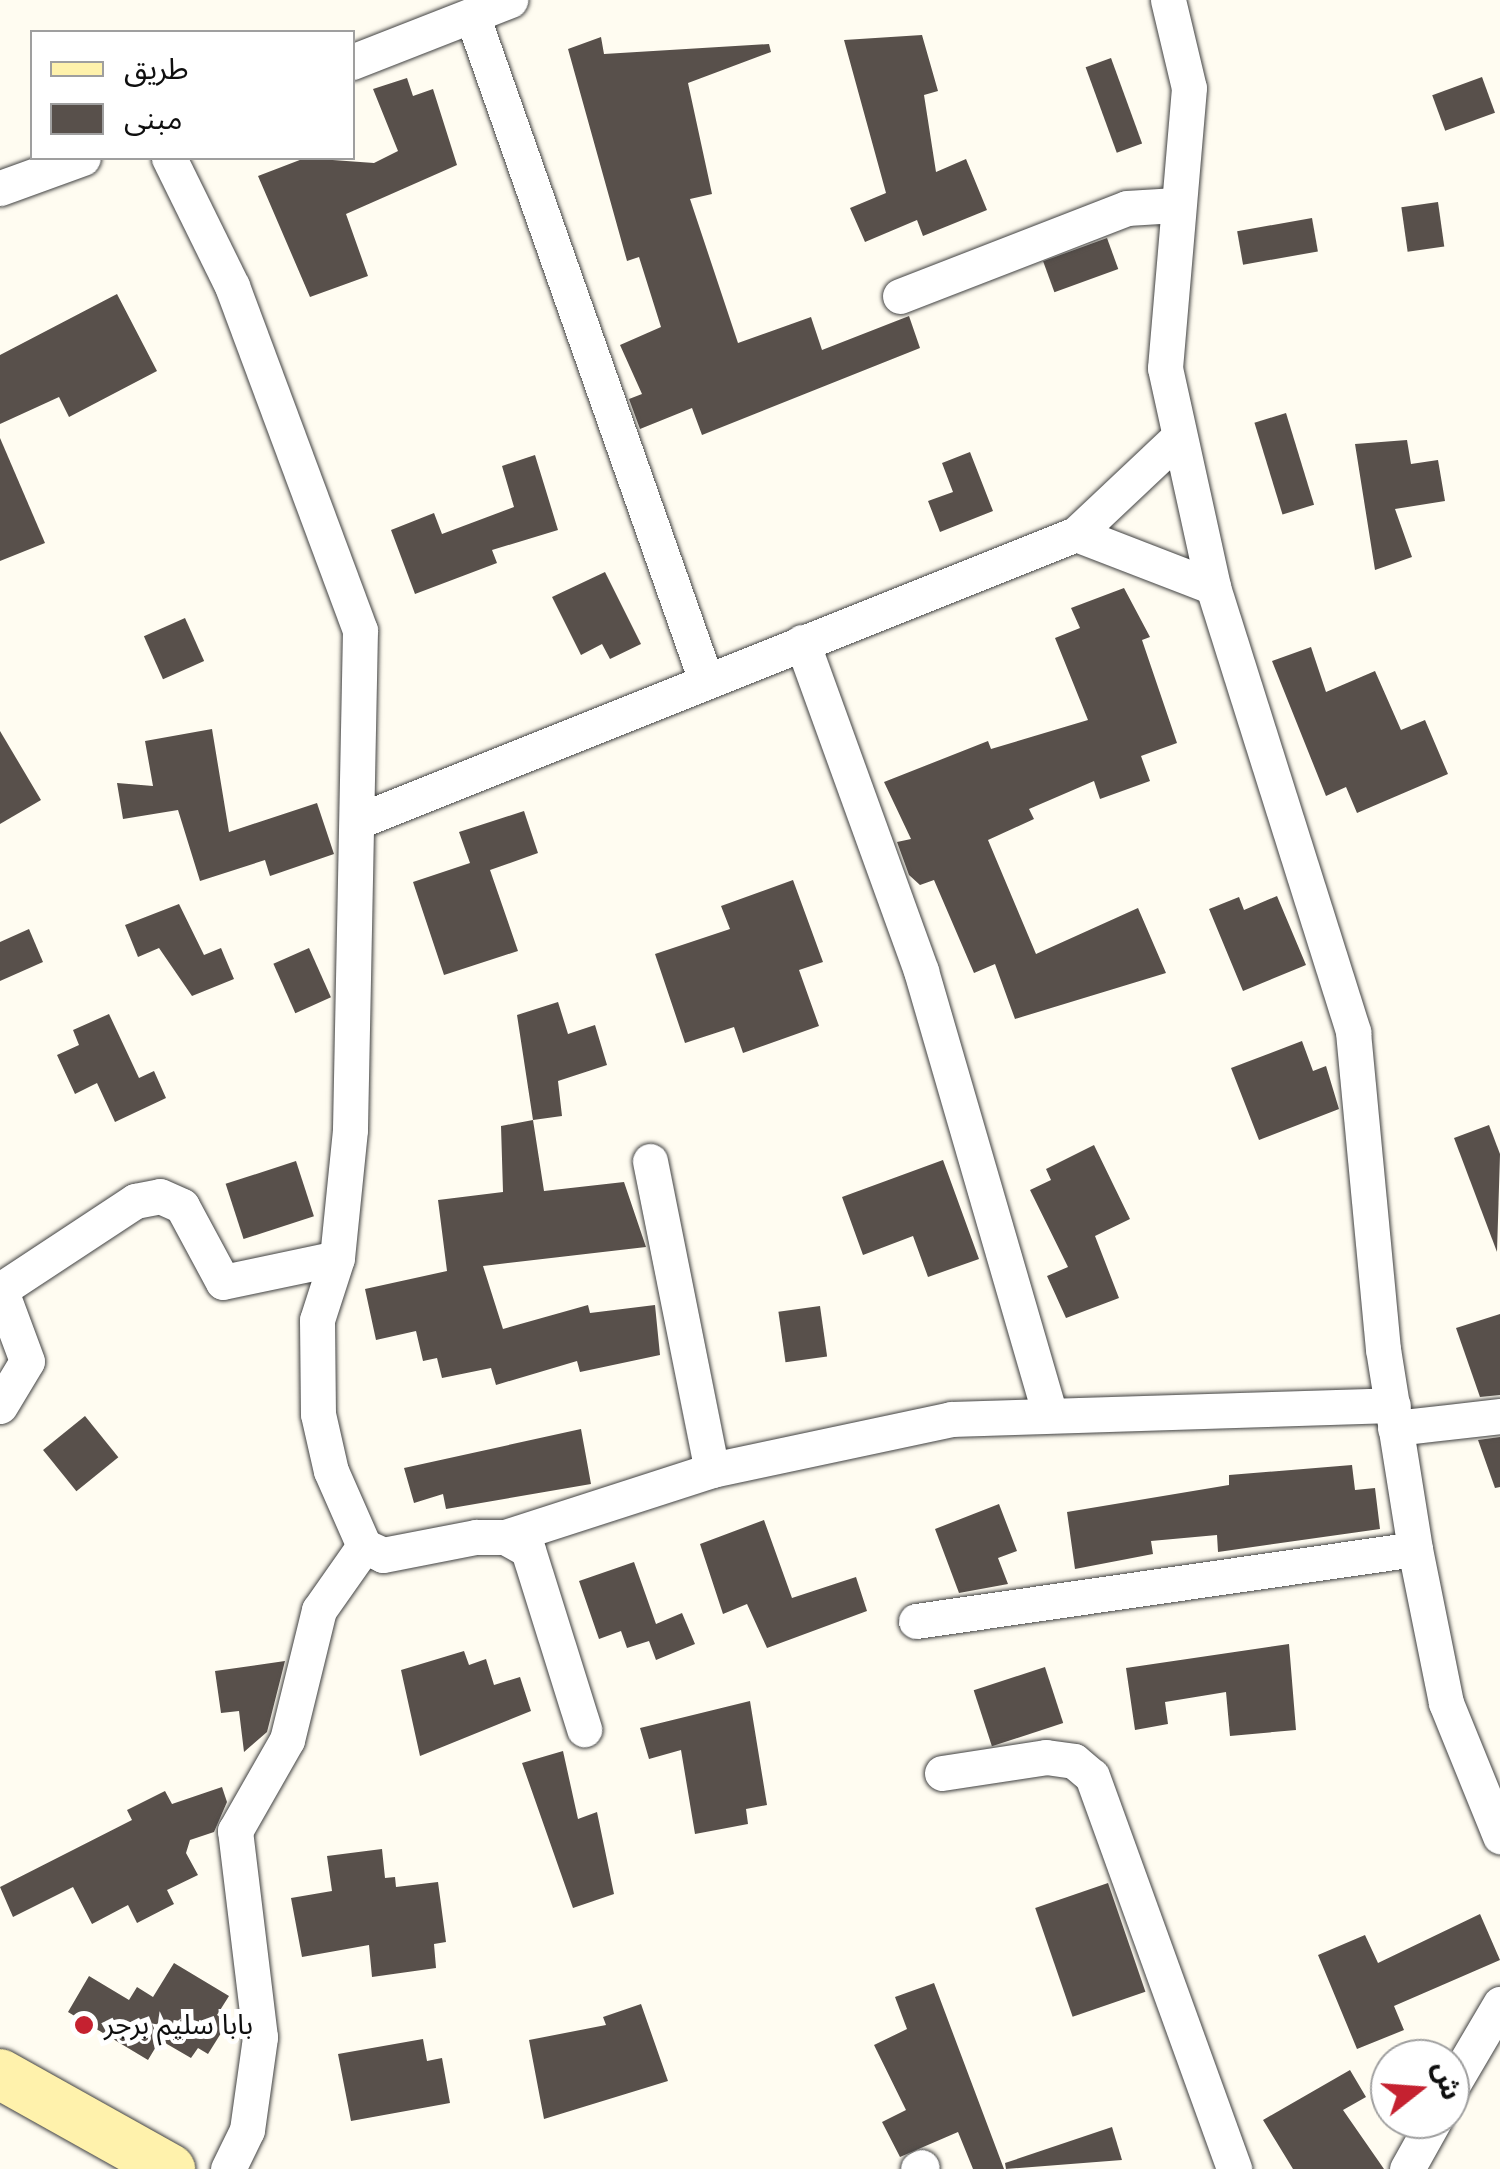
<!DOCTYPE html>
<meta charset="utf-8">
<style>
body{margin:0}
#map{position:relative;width:1500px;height:2169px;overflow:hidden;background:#fffcf1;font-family:"Libre Baskerville","Noto Sans Arabic",serif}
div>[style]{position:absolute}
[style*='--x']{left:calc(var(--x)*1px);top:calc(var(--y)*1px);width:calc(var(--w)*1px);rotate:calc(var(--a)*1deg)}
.building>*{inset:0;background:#58504b;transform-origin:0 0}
.roads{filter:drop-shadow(0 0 2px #424242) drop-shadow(0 0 2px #424242)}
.minor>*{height:35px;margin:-17.5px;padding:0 17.5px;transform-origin:17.5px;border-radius:17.5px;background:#fff}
.secondary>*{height:50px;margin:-25px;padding:0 25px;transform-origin:25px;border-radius:25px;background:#fff2ac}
.dots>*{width:28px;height:28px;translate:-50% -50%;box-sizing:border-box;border:5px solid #fff;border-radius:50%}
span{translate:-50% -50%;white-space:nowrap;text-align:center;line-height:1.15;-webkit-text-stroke:10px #fff;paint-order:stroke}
.poi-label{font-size:28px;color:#0f0f0f}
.left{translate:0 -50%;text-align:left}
.legend{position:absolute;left:30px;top:30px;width:325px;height:130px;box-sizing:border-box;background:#fff;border:2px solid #9f9f9f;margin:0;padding:12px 18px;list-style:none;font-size:30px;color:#0f0f0f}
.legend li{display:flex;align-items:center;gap:20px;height:50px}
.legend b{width:50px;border:2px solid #9f9f9f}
.north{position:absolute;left:1370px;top:2039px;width:100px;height:100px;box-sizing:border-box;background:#fff;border:2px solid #9f9f9f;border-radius:50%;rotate:73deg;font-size:28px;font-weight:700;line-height:40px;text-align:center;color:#0f0f0f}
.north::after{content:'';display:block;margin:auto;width:35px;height:45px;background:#c52130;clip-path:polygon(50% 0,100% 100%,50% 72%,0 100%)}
</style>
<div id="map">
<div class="building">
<div style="clip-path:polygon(922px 35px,938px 91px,924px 95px,936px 172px,966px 159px,987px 210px,923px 236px,917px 220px,865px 242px,850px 208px,886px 193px,844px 40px)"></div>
<div style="clip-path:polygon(601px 37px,604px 54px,769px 44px,771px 52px,688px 83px,712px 194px,690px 199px,738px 343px,811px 317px,822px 350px,909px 316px,920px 348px,702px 435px,692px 408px,640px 429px,629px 399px,642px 394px,620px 345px,661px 327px,639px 257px,627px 261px,568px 49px)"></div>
<div style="left:1111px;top:58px;width:91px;height:27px;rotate:70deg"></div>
<div style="left:1482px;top:77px;width:38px;height:53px;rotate:70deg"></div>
<div style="clip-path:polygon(407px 78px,413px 96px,433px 89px,457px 165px,346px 214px,368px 276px,310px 297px,258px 176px,305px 158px,374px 163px,398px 151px,373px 89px)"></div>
<div style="left:1438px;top:202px;width:45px;height:37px;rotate:82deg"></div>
<div style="left:1312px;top:218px;width:34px;height:76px;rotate:80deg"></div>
<div style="left:1107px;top:238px;width:33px;height:68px;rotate:70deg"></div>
<div style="clip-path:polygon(117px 294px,157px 371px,69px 417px,59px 397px,0 424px,0 355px)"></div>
<div style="left:1286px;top:413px;width:96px;height:33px;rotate:73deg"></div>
<div style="clip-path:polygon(0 438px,45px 543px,0 561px)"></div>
<div style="clip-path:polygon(1407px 440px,1411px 464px,1438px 460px,1445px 501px,1395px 509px,1412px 557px,1375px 570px,1355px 444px)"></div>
<div style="clip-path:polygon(970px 452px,993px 511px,940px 532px,928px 501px,953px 492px,942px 463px)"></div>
<div style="clip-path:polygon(535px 455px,558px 530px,492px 550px,497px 563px,415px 594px,391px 530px,434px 513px,442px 534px,514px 507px,502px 466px)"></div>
<div style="clip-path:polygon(605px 572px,641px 644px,610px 659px,602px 644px,581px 655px,552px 597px)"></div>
<div style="clip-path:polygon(1124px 588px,1150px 637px,1142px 640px,1177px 743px,1141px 756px,1150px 781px,1100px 799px,1094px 781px,1029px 809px,1034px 819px,988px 840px,1036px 954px,1138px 908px,1166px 973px,1015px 1019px,995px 964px,974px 973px,934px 880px,920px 885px,909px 875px,897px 842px,911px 839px,884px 782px,988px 741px,991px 749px,1088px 720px,1055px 638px,1080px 628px,1071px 608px)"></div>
<div style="left:185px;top:618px;width:47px;height:45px;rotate:66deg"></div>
<div style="clip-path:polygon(1311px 647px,1326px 692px,1375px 671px,1401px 730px,1425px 720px,1448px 774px,1357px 813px,1346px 787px,1326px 796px,1272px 661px)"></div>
<div style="clip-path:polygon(212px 729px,229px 832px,317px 803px,334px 854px,270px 876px,265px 860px,200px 881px,178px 810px,123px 819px,117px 783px,153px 786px,145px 741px)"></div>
<div style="clip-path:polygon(0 731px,41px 800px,0 824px)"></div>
<div style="clip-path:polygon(524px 811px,538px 853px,490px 870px,518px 951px,444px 975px,413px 882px,470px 863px,459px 832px)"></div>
<div style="clip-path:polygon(793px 880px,823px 962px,799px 970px,819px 1026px,743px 1053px,734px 1027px,685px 1043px,655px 954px,730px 929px,721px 906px)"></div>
<div style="clip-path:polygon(1277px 896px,1306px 965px,1243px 991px,1209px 909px,1239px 897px,1244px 910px)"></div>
<div style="clip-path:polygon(179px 904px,204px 955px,221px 948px,234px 979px,192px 996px,159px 948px,138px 957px,125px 925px)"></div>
<div style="clip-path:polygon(29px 929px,43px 962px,0 981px,0 942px)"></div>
<div style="left:309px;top:948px;width:54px;height:39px;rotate:66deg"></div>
<div style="clip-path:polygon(558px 1002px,568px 1034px,595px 1025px,607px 1065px,558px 1081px,562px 1116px,533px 1120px,517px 1015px)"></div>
<div style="clip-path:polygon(109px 1014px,139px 1078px,154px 1071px,166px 1098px,115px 1122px,97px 1083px,75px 1094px,57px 1055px,79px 1045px,73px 1030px)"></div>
<div style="clip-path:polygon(1302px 1041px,1313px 1071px,1326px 1066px,1339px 1109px,1259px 1140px,1231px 1068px)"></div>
<div style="clip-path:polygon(533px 1120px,544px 1191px,624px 1182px,646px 1247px,483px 1266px,503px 1329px,588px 1305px,590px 1313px,655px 1305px,660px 1355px,580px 1372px,577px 1361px,496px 1385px,491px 1368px,442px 1378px,437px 1358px,423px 1361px,416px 1331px,376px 1340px,365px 1289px,447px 1271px,438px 1200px,503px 1192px,501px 1126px)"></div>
<div style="clip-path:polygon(1489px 1125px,1500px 1154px,1497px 1252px,1454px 1138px)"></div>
<div style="clip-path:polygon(1094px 1145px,1130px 1219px,1095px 1236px,1119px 1298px,1066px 1318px,1047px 1276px,1068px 1267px,1030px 1190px,1051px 1180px,1046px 1169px)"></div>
<div style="clip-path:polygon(943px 1160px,979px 1259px,928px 1277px,913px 1236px,863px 1255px,842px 1197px)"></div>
<div style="left:296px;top:1161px;width:58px;height:74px;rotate:72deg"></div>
<div style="left:820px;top:1306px;width:51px;height:42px;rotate:82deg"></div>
<div style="clip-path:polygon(1500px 1314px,1500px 1395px,1480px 1397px,1456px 1328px)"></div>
<div style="left:85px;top:1416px;width:53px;height:54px;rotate:51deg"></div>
<div style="clip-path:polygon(581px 1429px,591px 1484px,446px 1509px,443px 1494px,414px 1503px,404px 1468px)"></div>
<div style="clip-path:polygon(1500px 1437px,1500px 1487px,1495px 1488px,1478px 1440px)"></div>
<div style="clip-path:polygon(1352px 1465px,1355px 1490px,1375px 1488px,1380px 1529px,1218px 1552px,1217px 1535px,1151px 1541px,1153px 1554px,1075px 1569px,1067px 1512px,1229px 1485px,1229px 1475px)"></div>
<div style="clip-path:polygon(999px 1504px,1017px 1551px,998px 1558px,1008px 1584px,959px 1593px,935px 1529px)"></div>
<div style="clip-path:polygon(764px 1520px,792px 1598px,856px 1577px,867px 1611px,767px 1648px,747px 1604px,723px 1614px,700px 1544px)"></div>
<div style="clip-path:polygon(634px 1562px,656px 1624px,682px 1613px,695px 1644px,656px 1660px,649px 1641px,627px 1648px,621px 1631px,599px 1639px,579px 1581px)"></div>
<div style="clip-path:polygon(1289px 1644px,1296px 1730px,1230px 1736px,1226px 1692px,1165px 1702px,1168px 1724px,1135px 1730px,1126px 1668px)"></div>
<div style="clip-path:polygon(464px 1651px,469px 1665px,486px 1659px,494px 1685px,520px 1677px,531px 1711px,420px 1756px,401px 1670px)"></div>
<div style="clip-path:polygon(285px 1661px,267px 1732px,244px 1752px,239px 1711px,221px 1713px,215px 1671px)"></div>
<div style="left:1045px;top:1667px;width:59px;height:75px;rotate:72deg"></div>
<div style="clip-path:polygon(750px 1701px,767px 1805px,746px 1809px,748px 1824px,695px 1834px,681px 1750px,649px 1759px,640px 1728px)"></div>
<div style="clip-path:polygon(563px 1751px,578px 1819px,597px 1812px,614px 1894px,573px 1908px,522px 1763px)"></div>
<div style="clip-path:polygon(222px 1787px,227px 1802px,214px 1832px,190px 1840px,186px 1853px,198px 1875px,167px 1890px,174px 1904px,137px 1923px,128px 1905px,92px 1924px,73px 1887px,13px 1917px,0 1887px,132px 1820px,127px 1810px,165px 1791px,172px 1804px)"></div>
<div style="clip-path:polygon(382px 1849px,385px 1878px,395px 1877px,396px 1887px,438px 1882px,446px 1942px,434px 1944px,436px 1968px,372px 1977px,369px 1945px,302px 1957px,291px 1898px,332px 1891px,327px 1856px)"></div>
<div style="left:1108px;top:1883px;width:115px;height:77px;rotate:71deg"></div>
<div style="clip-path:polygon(1480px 1914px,1500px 1960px,1394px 2006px,1404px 2030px,1357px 2049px,1318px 1955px,1365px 1935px,1378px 1963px)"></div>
<div style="clip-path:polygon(174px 1963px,229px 1996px,217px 2015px,228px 2022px,208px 2054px,198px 2048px,191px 2058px,160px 2040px,148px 2060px,68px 2012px,89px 1976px,129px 2000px,137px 1987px,153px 1997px)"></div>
<div style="clip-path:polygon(934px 1983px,1004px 2169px,973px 2169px,958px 2132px,900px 2157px,882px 2122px,906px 2110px,874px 2045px,907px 2029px,895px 1997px)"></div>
<div style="clip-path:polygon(641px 2004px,668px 2081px,544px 2119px,529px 2040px,606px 2025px,603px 2017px)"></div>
<div style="clip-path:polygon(423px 2039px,427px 2061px,442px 2058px,450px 2103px,351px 2121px,338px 2054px)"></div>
<div style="clip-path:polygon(1350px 2070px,1366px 2097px,1343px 2110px,1384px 2169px,1293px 2169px,1263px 2120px)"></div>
<div style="clip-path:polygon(1112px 2127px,1122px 2160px,1006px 2169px,1005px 2163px)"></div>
</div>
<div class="roads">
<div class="minor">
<div style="--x:1168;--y:0;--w:90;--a:76.6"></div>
<div style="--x:1189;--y:88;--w:281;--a:94.9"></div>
<div style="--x:1165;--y:368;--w:224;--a:77.6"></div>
<div style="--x:1213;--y:587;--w:467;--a:72.5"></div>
<div style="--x:1353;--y:1032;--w:318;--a:84.6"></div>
<div style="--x:1383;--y:1349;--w:203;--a:80.9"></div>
<div style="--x:1415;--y:1549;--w:157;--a:78.6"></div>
<div style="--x:1446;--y:1703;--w:144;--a:67.9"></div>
<div style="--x:473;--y:18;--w:700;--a:70.63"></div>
<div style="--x:352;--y:62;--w:170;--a:-21.4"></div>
<div style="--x:169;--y:158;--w:143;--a:63.8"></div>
<div style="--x:232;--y:286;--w:367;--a:69.6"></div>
<div style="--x:360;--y:630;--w:500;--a:91.15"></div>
<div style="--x:350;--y:1130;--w:129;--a:95.8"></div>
<div style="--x:337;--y:1258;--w:65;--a:107.9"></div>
<div style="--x:317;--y:1320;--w:94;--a:89.4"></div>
<div style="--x:318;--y:1414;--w:58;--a:77.2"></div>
<div style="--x:331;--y:1471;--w:82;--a:66.3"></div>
<div style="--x:364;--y:1546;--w:21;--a:25"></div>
<div style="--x:383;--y:1555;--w:95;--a:-11"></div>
<div style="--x:476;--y:1537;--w:29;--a:0"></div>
<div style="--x:505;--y:1537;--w:26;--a:29"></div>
<div style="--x:528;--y:1550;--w:188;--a:72.6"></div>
<div style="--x:0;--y:188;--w:88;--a:-19.9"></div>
<div style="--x:900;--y:296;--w:243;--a:-21.2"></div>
<div style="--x:1127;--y:208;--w:49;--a:-3.5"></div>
<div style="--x:1076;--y:534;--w:147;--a:21.1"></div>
<div style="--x:802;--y:642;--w:350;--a:70.1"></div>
<div style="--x:921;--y:971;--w:459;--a:73.8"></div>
<div style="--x:361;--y:820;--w:770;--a:-21.8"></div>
<div style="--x:1076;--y:534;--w:141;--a:-43.3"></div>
<div style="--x:650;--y:1161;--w:315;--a:78.7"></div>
<div style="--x:712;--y:1470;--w:244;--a:-12"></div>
<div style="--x:951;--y:1419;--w:442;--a:-1.8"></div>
<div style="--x:0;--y:1290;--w:162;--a:-33.4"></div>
<div style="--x:135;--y:1201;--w:25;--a:-11"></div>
<div style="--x:160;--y:1196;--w:24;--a:24"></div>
<div style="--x:182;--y:1206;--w:86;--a:61.7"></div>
<div style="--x:223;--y:1282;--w:116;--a:-11.9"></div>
<div style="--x:0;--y:1406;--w:52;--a:-59"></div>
<div style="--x:27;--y:1361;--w:75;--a:-110.4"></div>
<div style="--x:1395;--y:1428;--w:106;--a:-6.5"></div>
<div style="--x:505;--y:1537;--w:218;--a:-17.9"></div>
<div style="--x:916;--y:1621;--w:504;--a:-8.21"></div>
<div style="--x:942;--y:1773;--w:105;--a:-8.7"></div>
<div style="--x:1046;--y:1757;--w:28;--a:8"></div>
<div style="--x:1074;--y:1761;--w:23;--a:40"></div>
<div style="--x:1092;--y:1776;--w:418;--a:70.1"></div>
<div style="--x:1450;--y:2089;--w:99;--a:-59.5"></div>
<div style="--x:228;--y:2169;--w:43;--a:-64"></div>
<div style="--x:247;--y:2130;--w:94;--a:-82"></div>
<div style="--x:260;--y:2037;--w:208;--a:-96.9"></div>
<div style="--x:235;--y:1831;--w:105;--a:-60.3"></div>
<div style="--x:287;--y:1740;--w:134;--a:-76.2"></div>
<div style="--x:319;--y:1610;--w:78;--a:-54.9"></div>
<div style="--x:918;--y:2169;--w:4;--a:-27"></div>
<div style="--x:1407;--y:2169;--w:57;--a:-60.8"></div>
</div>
<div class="secondary">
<div style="--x:0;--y:2074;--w:195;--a:29.2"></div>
</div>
</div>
<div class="dots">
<div style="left:84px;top:2025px;background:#c52130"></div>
</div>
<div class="poi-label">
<span class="left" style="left:104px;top:2025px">بابا سليم برجر</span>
</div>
<ul class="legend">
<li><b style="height:12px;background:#fff2ac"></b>طريق</li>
<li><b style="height:28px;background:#58504b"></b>مبنى</li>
</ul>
<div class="north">ش</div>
</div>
